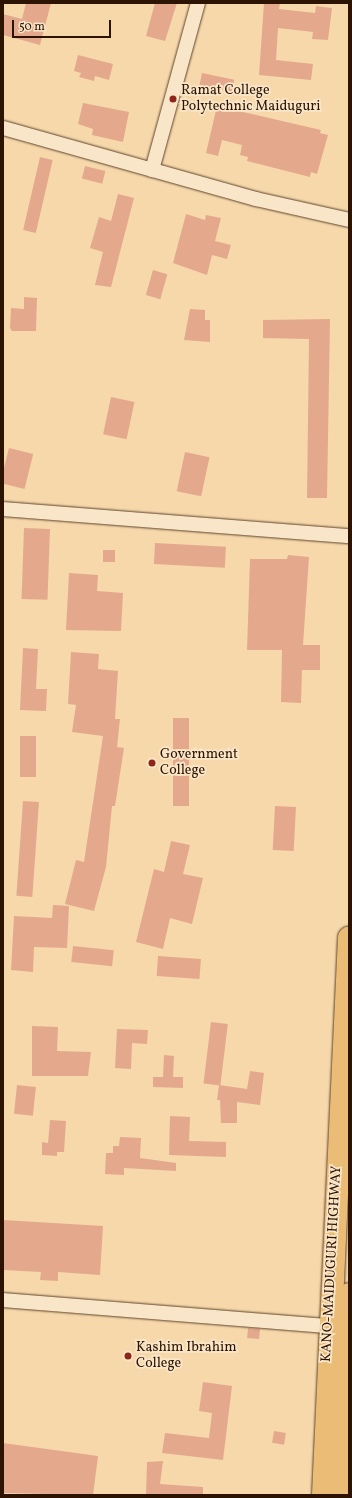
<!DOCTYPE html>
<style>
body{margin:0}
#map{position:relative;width:352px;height:1498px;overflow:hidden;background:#f6d8ab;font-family:Vollkorn,serif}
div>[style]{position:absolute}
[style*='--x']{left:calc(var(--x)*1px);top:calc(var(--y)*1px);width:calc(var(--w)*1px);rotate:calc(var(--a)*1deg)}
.building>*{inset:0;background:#e4a98d;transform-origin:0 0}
.roads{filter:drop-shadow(0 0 1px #5f442c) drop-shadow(0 0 1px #5f442c)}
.minor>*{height:14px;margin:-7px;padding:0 7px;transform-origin:7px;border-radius:7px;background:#f9e6c8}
.trunk>*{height:22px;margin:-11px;padding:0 11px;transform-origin:11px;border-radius:11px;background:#ebbc76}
.dots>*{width:11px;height:11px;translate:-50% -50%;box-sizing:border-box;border:2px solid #f9e6c8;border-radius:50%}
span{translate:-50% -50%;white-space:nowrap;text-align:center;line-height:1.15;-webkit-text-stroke:3.5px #f9e6c8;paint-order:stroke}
.poi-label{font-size:14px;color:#2d1301}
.left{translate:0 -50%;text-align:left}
.street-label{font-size:14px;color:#2d1301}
.frame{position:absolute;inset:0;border:4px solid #2d1301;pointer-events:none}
.scale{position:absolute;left:12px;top:20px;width:99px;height:18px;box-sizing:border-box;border:2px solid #2d1301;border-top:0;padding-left:5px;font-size:12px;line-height:14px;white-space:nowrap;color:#2d1301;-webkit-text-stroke:3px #f9e6c8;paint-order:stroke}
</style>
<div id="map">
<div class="building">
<div style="clip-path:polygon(26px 3px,51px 3px,40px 45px,3px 35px,3px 14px,22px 19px)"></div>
<div style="clip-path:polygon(155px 3px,177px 3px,165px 41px,146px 36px)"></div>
<div style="clip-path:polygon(264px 3px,280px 3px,279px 9px,315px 13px,316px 6px,332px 8px,328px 40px,312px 39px,313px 32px,278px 28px,276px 60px,313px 64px,311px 80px,259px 75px)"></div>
<div style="clip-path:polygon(78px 55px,113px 64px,109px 80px,95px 76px,94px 81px,79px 77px,81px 73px,74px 71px)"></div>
<div style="left:202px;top:73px;width:33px;height:12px;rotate:12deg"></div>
<div style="clip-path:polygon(83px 103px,129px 112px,123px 142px,92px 135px,93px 129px,78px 124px)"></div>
<div style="clip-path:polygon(217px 106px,321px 130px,320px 133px,328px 135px,317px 174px,311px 172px,310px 177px,247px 161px,248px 157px,240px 155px,242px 145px,222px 140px,218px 156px,206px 153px)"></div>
<div style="left:40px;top:157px;width:13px;height:75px;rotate:13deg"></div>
<div style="left:85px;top:166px;width:21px;height:13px;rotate:14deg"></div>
<div style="clip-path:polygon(118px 194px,134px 198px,111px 287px,95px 285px,103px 252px,90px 248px,99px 217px,111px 221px)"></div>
<div style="clip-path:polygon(186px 214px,205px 220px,206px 215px,221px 218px,215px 241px,231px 245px,227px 259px,212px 255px,207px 275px,173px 263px)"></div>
<div style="left:153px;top:270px;width:15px;height:26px;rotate:16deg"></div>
<div style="clip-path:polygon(24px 297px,37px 298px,36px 331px,12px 331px,10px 328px,11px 308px,24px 309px)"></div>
<div style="clip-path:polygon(190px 309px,205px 310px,205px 320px,210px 320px,210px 342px,184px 340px)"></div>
<div style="clip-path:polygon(330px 319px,327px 498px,307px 498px,309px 339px,263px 338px,263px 320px)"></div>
<div style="left:111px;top:397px;width:24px;height:38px;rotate:12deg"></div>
<div style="left:9px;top:448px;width:25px;height:36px;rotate:14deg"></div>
<div style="left:185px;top:452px;width:25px;height:40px;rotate:12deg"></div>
<div style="left:24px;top:528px;width:26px;height:71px;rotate:2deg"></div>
<div style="left:155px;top:543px;width:71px;height:21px;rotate:3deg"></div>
<div style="left:103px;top:550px;width:12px;height:12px"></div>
<div style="clip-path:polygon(288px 555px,309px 557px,303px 645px,320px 645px,320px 670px,302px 670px,301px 703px,281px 702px,282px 650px,247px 650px,250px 559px,287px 559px)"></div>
<div style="clip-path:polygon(69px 573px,98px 575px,97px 591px,123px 593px,121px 631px,66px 630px)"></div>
<div style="clip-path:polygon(23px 648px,38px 649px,36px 689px,47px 689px,46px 711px,20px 710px)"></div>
<div style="clip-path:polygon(71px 652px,99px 654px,98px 669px,118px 671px,115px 719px,120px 719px,117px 747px,124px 748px,115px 806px,112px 806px,106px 867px,94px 911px,65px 904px,76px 860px,84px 862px,103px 736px,72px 732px,76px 705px,68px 704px)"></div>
<div style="left:173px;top:718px;width:16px;height:88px"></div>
<div style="left:20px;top:736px;width:16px;height:41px"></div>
<div style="left:23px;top:801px;width:16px;height:95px;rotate:4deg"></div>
<div style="left:275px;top:806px;width:21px;height:44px;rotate:3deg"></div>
<div style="clip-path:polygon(171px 841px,190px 845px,183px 874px,203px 878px,192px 924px,170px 918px,163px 949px,136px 942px,154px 869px,164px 872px)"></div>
<div style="clip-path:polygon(53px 905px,69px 906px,67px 948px,34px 947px,33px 972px,11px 970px,14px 916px,52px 918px)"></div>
<div style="left:73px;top:946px;width:41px;height:16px;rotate:6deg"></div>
<div style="left:158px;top:956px;width:43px;height:20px;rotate:4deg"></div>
<div style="left:211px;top:1022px;width:17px;height:62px;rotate:7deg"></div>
<div style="clip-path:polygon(32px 1026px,58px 1027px,57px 1051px,91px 1052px,88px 1076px,32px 1076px)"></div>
<div style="clip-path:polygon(117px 1029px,148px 1030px,147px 1044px,132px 1043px,131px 1069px,115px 1068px)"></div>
<div style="clip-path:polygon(164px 1055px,174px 1056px,173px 1077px,183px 1077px,183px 1088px,153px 1087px,153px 1077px,163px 1077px)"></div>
<div style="clip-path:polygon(250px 1071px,264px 1073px,260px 1105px,237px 1102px,237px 1123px,221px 1123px,220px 1100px,217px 1100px,219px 1085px,247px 1089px)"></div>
<div style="left:17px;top:1085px;width:19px;height:29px;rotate:6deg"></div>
<div style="clip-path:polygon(170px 1116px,190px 1117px,189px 1141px,226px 1142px,226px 1157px,169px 1155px)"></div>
<div style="clip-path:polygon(50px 1120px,66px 1121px,64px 1152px,57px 1152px,57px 1156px,42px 1155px,42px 1142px,48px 1143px)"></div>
<div style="clip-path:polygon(120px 1137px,141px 1138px,140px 1158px,176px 1163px,176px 1171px,124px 1168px,124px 1175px,105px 1174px,106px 1153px,113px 1153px,113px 1146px,119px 1146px)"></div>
<div style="clip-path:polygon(3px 1220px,103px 1226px,100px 1275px,58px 1272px,58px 1281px,40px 1280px,41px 1272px,3px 1270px)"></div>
<div style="left:248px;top:1328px;width:12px;height:10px;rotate:5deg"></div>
<div style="clip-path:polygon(203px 1382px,232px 1386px,223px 1460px,162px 1453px,165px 1433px,209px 1438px,212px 1413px,199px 1411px)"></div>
<div style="left:274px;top:1431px;width:12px;height:12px;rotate:9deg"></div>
<div style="clip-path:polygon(3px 1443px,98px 1456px,93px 1495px,3px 1493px)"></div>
<div style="clip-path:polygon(163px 1461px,160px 1484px,203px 1487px,203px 1495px,146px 1495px,147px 1462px)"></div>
</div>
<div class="roads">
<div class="minor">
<div style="--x:3;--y:128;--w:263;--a:15.7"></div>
<div style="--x:256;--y:199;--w:95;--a:12.7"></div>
<div style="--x:152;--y:170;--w:173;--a:-74.6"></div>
<div style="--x:3;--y:509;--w:347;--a:4.5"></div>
<div style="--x:3;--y:1300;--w:327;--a:4.6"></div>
</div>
<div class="trunk">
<div style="--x:323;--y:1495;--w:558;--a:-87.33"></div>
<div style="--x:342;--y:1495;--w:201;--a:-88"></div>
</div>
</div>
<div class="dots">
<div style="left:173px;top:99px;background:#8f2418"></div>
<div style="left:152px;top:763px;background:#8f2418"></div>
<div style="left:128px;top:1356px;background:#8f2418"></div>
</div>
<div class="poi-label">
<span class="left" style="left:181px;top:99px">Ramat College<br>Polytechnic Maiduguri</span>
<span class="left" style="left:160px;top:763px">Government<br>College</span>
<span class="left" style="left:136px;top:1356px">Kashim Ibrahim<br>College</span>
</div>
<div class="street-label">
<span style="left:332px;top:1264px;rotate:-87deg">KANO-MAIDUGURI HIGHWAY</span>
</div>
<div class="frame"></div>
<div class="scale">50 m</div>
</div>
